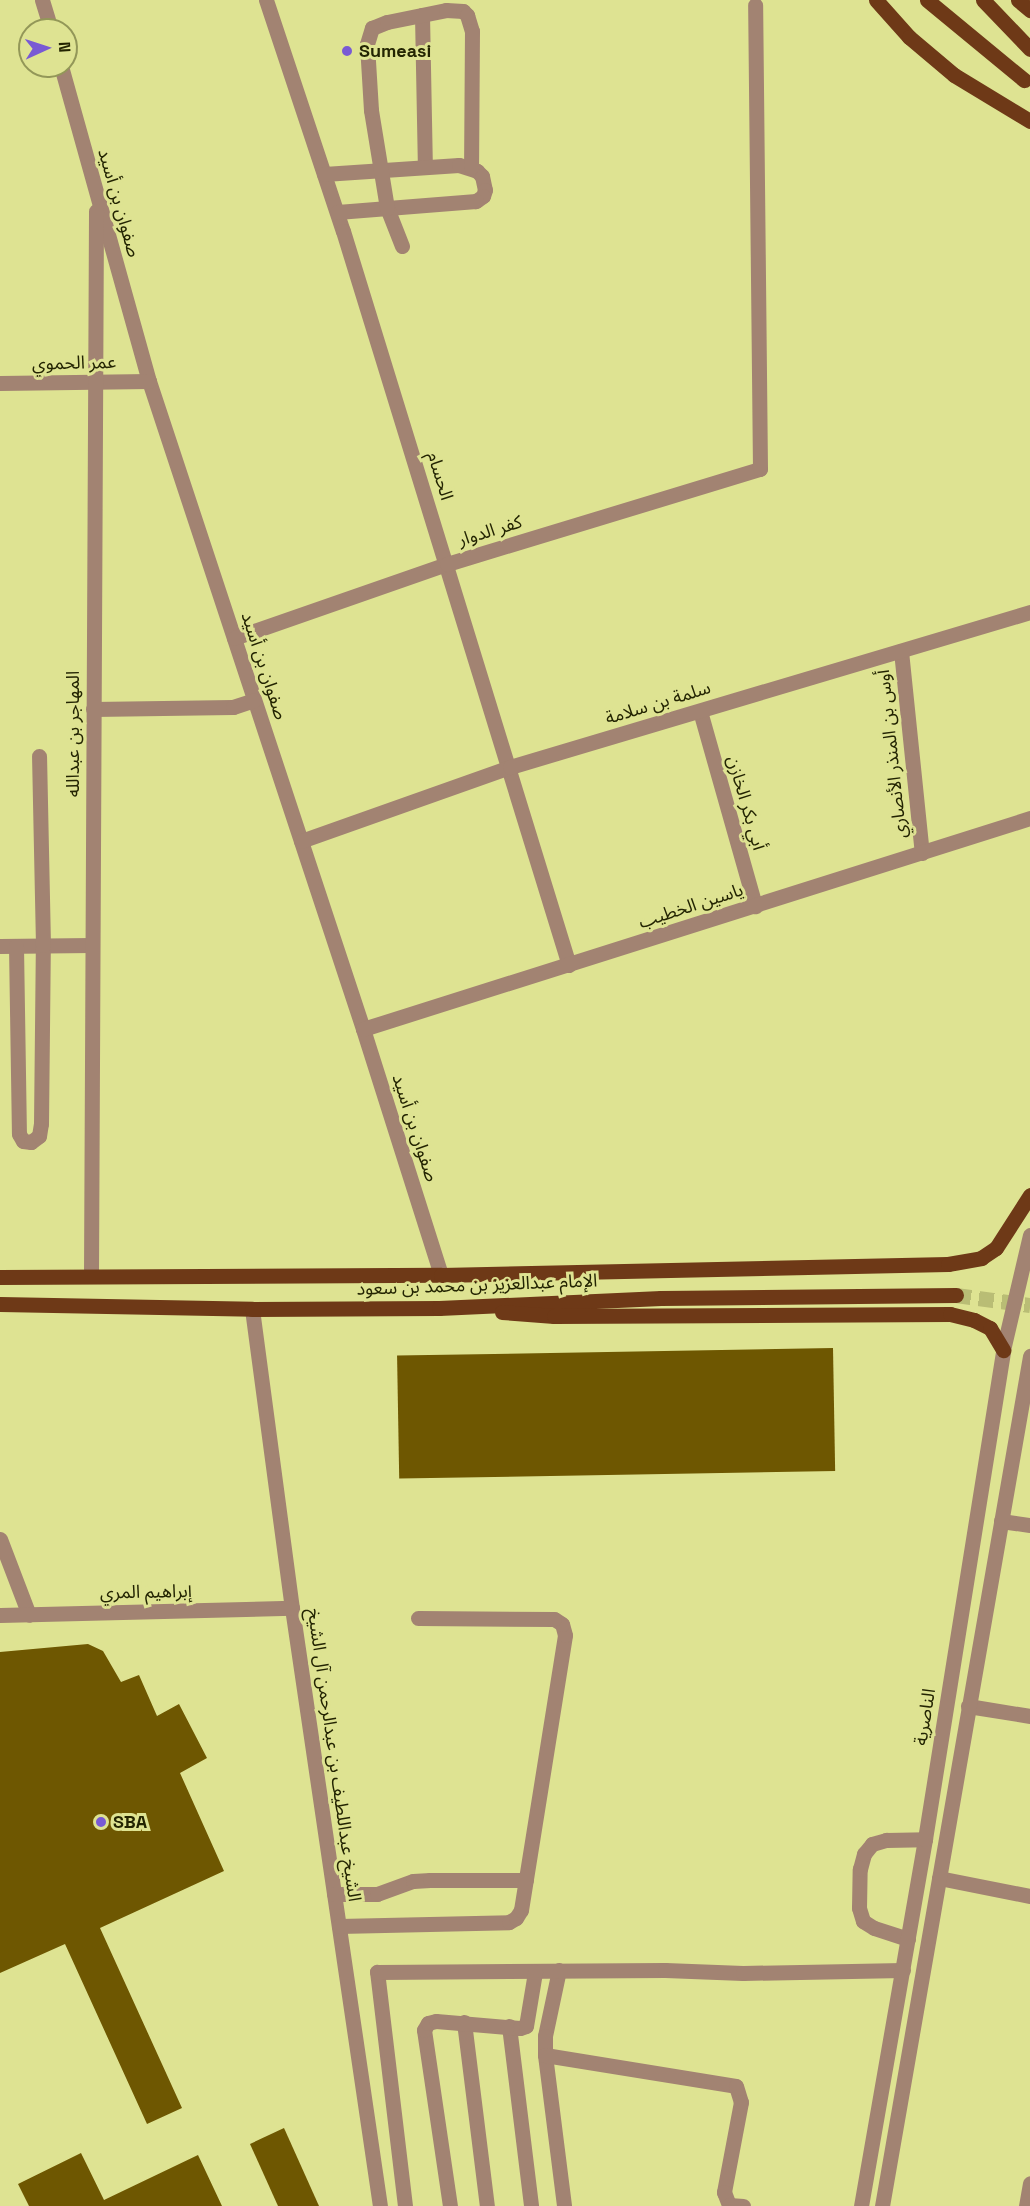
<!DOCTYPE html>
<meta charset="utf-8">
<style>
body{margin:0}
#map{position:relative;width:1030px;height:2206px;overflow:hidden;background:#dee392;font-family:"Space Grotesk","Noto Sans Arabic",sans-serif}
div>[style]{position:absolute}
[style*='--x']{left:calc(var(--x)*1px);top:calc(var(--y)*1px);width:calc(var(--w)*1px);rotate:calc(var(--a)*1deg)}
.building>*{inset:0;background:#6e5701;transform-origin:0 0}
.major-tunnel>*{height:15px;margin-top:-7.5px;transform-origin:0;background:repeating-linear-gradient(90deg,#b9bd75 0 15px,transparent 0 23px)}
.minor>*{height:15px;margin:-7.5px;padding:0 7.5px;transform-origin:7.5px;border-radius:7.5px;background:#a28372}
.major>*{height:15px;margin:-7.5px;padding:0 7.5px;transform-origin:7.5px;border-radius:7.5px;background:#6e3917}
.dots>*{width:16px;height:16px;translate:-50% -50%;box-sizing:border-box;border:3px solid #dee392;border-radius:50%}
span{translate:-50% -50%;white-space:nowrap;text-align:center;line-height:1.15;-webkit-text-stroke:6px #dee392;paint-order:stroke}
.poi-label{font-size:18px;color:#232402;font-weight:700}
.left{translate:0 -50%;text-align:left}
.street-label{font-size:18px;color:#232402}
.north{position:absolute;left:18px;top:18px;width:60px;height:60px;box-sizing:border-box;background:#dee392;border:2px solid #939758;border-radius:50%;rotate:87deg;font-size:16px;font-weight:700;line-height:24px;text-align:center;color:#232402}
.north::after{content:'';display:block;margin:auto;width:21px;height:27px;background:#795ad4;clip-path:polygon(50% 0,100% 100%,50% 72%,0 100%)}
</style>
<div id="map">
<div class="building">
<div style="left:833px;top:1348px;width:123px;height:436px;rotate:89deg"></div>
<div style="clip-path:polygon(88px 1644px,103px 1651px,121px 1682px,139px 1675px,157px 1716px,179px 1704px,207px 1758px,180px 1773px,224px 1871px,100px 1928px,182px 2108px,147px 2124px,65px 1944px,0 1973px,0 1652px)"></div>
<div style="clip-path:polygon(284px 2128px,319px 2206px,278px 2206px,250px 2144px)"></div>
<div style="clip-path:polygon(81px 2153px,104px 2200px,198px 2155px,222px 2206px,29px 2206px,18px 2184px)"></div>
</div>
<div class="major-tunnel">
<div style="--x:956;--y:1295;--w:75;--a:7.7"></div>
</div>
<div class="minor">
<div style="--x:42;--y:0;--w:31;--a:73"></div>
<div style="--x:266;--y:0;--w:243;--a:71.6"></div>
<div style="--x:343;--y:231;--w:768;--a:72.89"></div>
<div style="--x:422;--y:15;--w:152;--a:88.9"></div>
<div style="--x:61;--y:66;--w:327;--a:74.4"></div>
<div style="--x:149;--y:381;--w:682;--a:71.72"></div>
<div style="--x:363;--y:1029;--w:258;--a:72.4"></div>
<div style="--x:324;--y:174;--w:135;--a:-3.8"></div>
<div style="--x:459;--y:165;--w:19;--a:18"></div>
<div style="--x:477;--y:171;--w:7;--a:45"></div>
<div style="--x:482;--y:176;--w:14;--a:78"></div>
<div style="--x:485;--y:190;--w:6;--a:108"></div>
<div style="--x:483;--y:196;--w:9;--a:144"></div>
<div style="--x:476;--y:201;--w:139;--a:175.5"></div>
<div style="--x:402;--y:246;--w:41;--a:-111.5"></div>
<div style="--x:387;--y:208;--w:99;--a:-99.3"></div>
<div style="--x:371;--y:110;--w:66;--a:-93.5"></div>
<div style="--x:367;--y:44;--w:17;--a:-73"></div>
<div style="--x:372;--y:28;--w:16;--a:-22"></div>
<div style="--x:387;--y:22;--w:60;--a:-11.5"></div>
<div style="--x:446;--y:10;--w:17;--a:3"></div>
<div style="--x:463;--y:11;--w:6;--a:45"></div>
<div style="--x:467;--y:15;--w:17;--a:73"></div>
<div style="--x:472;--y:31;--w:136;--a:90.4"></div>
<div style="--x:0;--y:383;--w:149;--a:-0.8"></div>
<div style="--x:234;--y:638;--w:225;--a:-19.2"></div>
<div style="--x:447;--y:564;--w:327;--a:-16.9"></div>
<div style="--x:760;--y:469;--w:464;--a:-90.6"></div>
<div style="--x:901;--y:651;--w:203;--a:84.1"></div>
<div style="--x:93;--y:709;--w:140;--a:-0.8"></div>
<div style="--x:233;--y:707;--w:22;--a:-18"></div>
<div style="--x:700;--y:711;--w:203;--a:74.2"></div>
<div style="--x:301;--y:841;--w:222;--a:-19.5"></div>
<div style="--x:510;--y:767;--w:543;--a:-16.6"></div>
<div style="--x:0;--y:946;--w:92;--a:-0.6"></div>
<div style="--x:16;--y:946;--w:188;--a:89.1"></div>
<div style="--x:19;--y:1134;--w:8;--a:60"></div>
<div style="--x:23;--y:1141;--w:8;--a:7"></div>
<div style="--x:31;--y:1142;--w:10;--a:-37"></div>
<div style="--x:39;--y:1136;--w:12;--a:-81"></div>
<div style="--x:41;--y:1124;--w:179;--a:-89.4"></div>
<div style="--x:43;--y:945;--w:189;--a:-91.2"></div>
<div style="--x:363;--y:1029;--w:700;--a:-17.55"></div>
<div style="--x:91;--y:1276;--w:1065;--a:-89.73"></div>
<div style="--x:252;--y:1309;--w:302;--a:82.4"></div>
<div style="--x:292;--y:1608;--w:604;--a:81.63"></div>
<div style="--x:1001;--y:1521;--w:29;--a:8"></div>
<div style="--x:0;--y:1539;--w:81;--a:69.1"></div>
<div style="--x:0;--y:1615;--w:292;--a:-1.4"></div>
<div style="--x:968;--y:1706;--w:63;--a:9.2"></div>
<div style="--x:939;--y:1878;--w:93;--a:11.2"></div>
<div style="--x:334;--y:1894;--w:43;--a:0"></div>
<div style="--x:377;--y:1894;--w:38;--a:-20"></div>
<div style="--x:413;--y:1881;--w:17;--a:-3"></div>
<div style="--x:430;--y:1880;--w:96;--a:0"></div>
<div style="--x:339;--y:1926;--w:170;--a:-1.3"></div>
<div style="--x:509;--y:1922;--w:8;--a:-30"></div>
<div style="--x:516;--y:1918;--w:9;--a:-58"></div>
<div style="--x:521;--y:1910;--w:278;--a:-80.9"></div>
<div style="--x:565;--y:1635;--w:11;--a:-105"></div>
<div style="--x:562;--y:1624;--w:9;--a:-148"></div>
<div style="--x:554;--y:1619;--w:136;--a:-179.6"></div>
<div style="--x:908;--y:1939;--w:36;--a:-162"></div>
<div style="--x:874;--y:1928;--w:13;--a:-148"></div>
<div style="--x:863;--y:1921;--w:14;--a:-107"></div>
<div style="--x:859;--y:1908;--w:39;--a:-89"></div>
<div style="--x:860;--y:1869;--w:16;--a:-75"></div>
<div style="--x:864;--y:1854;--w:13;--a:-51"></div>
<div style="--x:872;--y:1844;--w:15;--a:-16"></div>
<div style="--x:886;--y:1840;--w:39;--a:-1"></div>
<div style="--x:559;--y:1970;--w:67;--a:102"></div>
<div style="--x:545;--y:2036;--w:19;--a:90"></div>
<div style="--x:545;--y:2055;--w:152;--a:82.8"></div>
<div style="--x:464;--y:2022;--w:185;--a:82.9"></div>
<div style="--x:509;--y:2026;--w:181;--a:83"></div>
<div style="--x:545;--y:2055;--w:193;--a:9.2"></div>
<div style="--x:736;--y:2086;--w:17;--a:73"></div>
<div style="--x:741;--y:2102;--w:92;--a:100.7"></div>
<div style="--x:724;--y:2192;--w:14;--a:69"></div>
<div style="--x:729;--y:2205;--w:14;--a:4"></div>
<div style="--x:405;--y:2206;--w:236;--a:-96.8"></div>
<div style="--x:377;--y:1972;--w:288;--a:-0.4"></div>
<div style="--x:665;--y:1970;--w:78;--a:2.2"></div>
<div style="--x:743;--y:1973;--w:160;--a:-1.1"></div>
<div style="--x:450;--y:2206;--w:178;--a:-98.4"></div>
<div style="--x:424;--y:2030;--w:8;--a:-60"></div>
<div style="--x:428;--y:2023;--w:8;--a:-14"></div>
<div style="--x:436;--y:2021;--w:84;--a:4.8"></div>
<div style="--x:520;--y:2028;--w:6;--a:-18"></div>
<div style="--x:526;--y:2026;--w:55;--a:-80.5"></div>
<div style="--x:861;--y:2206;--w:373;--a:-80.1"></div>
<div style="--x:925;--y:1839;--w:495;--a:-80.9"></div>
<div style="--x:1003;--y:1350;--w:118;--a:-76.8"></div>
<div style="--x:882;--y:2206;--w:863;--a:-80.12"></div>
<div style="--x:1026;--y:2206;--w:23;--a:-80"></div>
</div>
<div class="major">
<div style="--x:876;--y:0;--w:50;--a:48.3"></div>
<div style="--x:909;--y:37;--w:59;--a:40.2"></div>
<div style="--x:954;--y:75;--w:89;--a:31.2"></div>
<div style="--x:927;--y:0;--w:126;--a:39.5"></div>
<div style="--x:983;--y:0;--w:68;--a:46.2"></div>
<div style="--x:1018;--y:0;--w:16;--a:40"></div>
<div style="--x:0;--y:1277;--w:441;--a:-0.3"></div>
<div style="--x:441;--y:1275;--w:507;--a:-1.24"></div>
<div style="--x:948;--y:1264;--w:34;--a:-10"></div>
<div style="--x:981;--y:1258;--w:18;--a:-34"></div>
<div style="--x:996;--y:1248;--w:63;--a:-57.3"></div>
<div style="--x:0;--y:1304;--w:252;--a:1.1"></div>
<div style="--x:252;--y:1309;--w:187;--a:-0.3"></div>
<div style="--x:439;--y:1308;--w:222;--a:-2.6"></div>
<div style="--x:661;--y:1298;--w:295;--a:-0.6"></div>
<div style="--x:502;--y:1312;--w:52;--a:4.4"></div>
<div style="--x:554;--y:1316;--w:396;--a:-0.3"></div>
<div style="--x:950;--y:1314;--w:25;--a:14"></div>
<div style="--x:974;--y:1320;--w:18;--a:27"></div>
<div style="--x:990;--y:1328;--w:26;--a:59"></div>
</div>
<div class="dots">
<div style="left:347px;top:51px;background:#795ad4"></div>
<div style="left:101px;top:1822px;background:#795ad4"></div>
</div>
<div class="poi-label">
<span class="left" style="left:359px;top:51px">Sumeasi</span>
<span class="left" style="left:113px;top:1822px">SBA</span>
</div>
<div class="street-label">
<span style="left:119px;top:203px;rotate:74deg">صفوان بن أسيد</span>
<span style="left:74px;top:363px;rotate:-1deg">عمر الحموي</span>
<span style="left:440px;top:476px;rotate:73deg">الحسام</span>
<span style="left:490px;top:531px;rotate:-17deg">كفر الدوار</span>
<span style="left:264px;top:666px;rotate:72deg">صفوان بن أسيد</span>
<span style="left:658px;top:703px;rotate:-17deg">سلمة بن سلامة</span>
<span style="left:73px;top:734px;rotate:-90deg">المهاجر بن عبدالله</span>
<span style="left:892px;top:754px;rotate:-96deg">أوس بن المنذر الأنصاري</span>
<span style="left:746px;top:803px;rotate:74deg">أبي بكر الخازن</span>
<span style="left:691px;top:906px;rotate:-18deg">ياسين الخطيب</span>
<span style="left:415px;top:1128px;rotate:72deg">صفوان بن أسيد</span>
<span style="left:477px;top:1285px;rotate:-2deg">الإمام عبدالعزيز بن محمد بن سعود</span>
<span style="left:146px;top:1592px;rotate:-1deg">إبراهيم المري</span>
<span style="left:925px;top:1717px;rotate:-81deg">الناصرية</span>
<span style="left:334px;top:1755px;rotate:82deg">الشيخ عبداللطيف بن عبدالرحمن آل الشيخ</span>
</div>
<div class="north">N</div>
</div>
